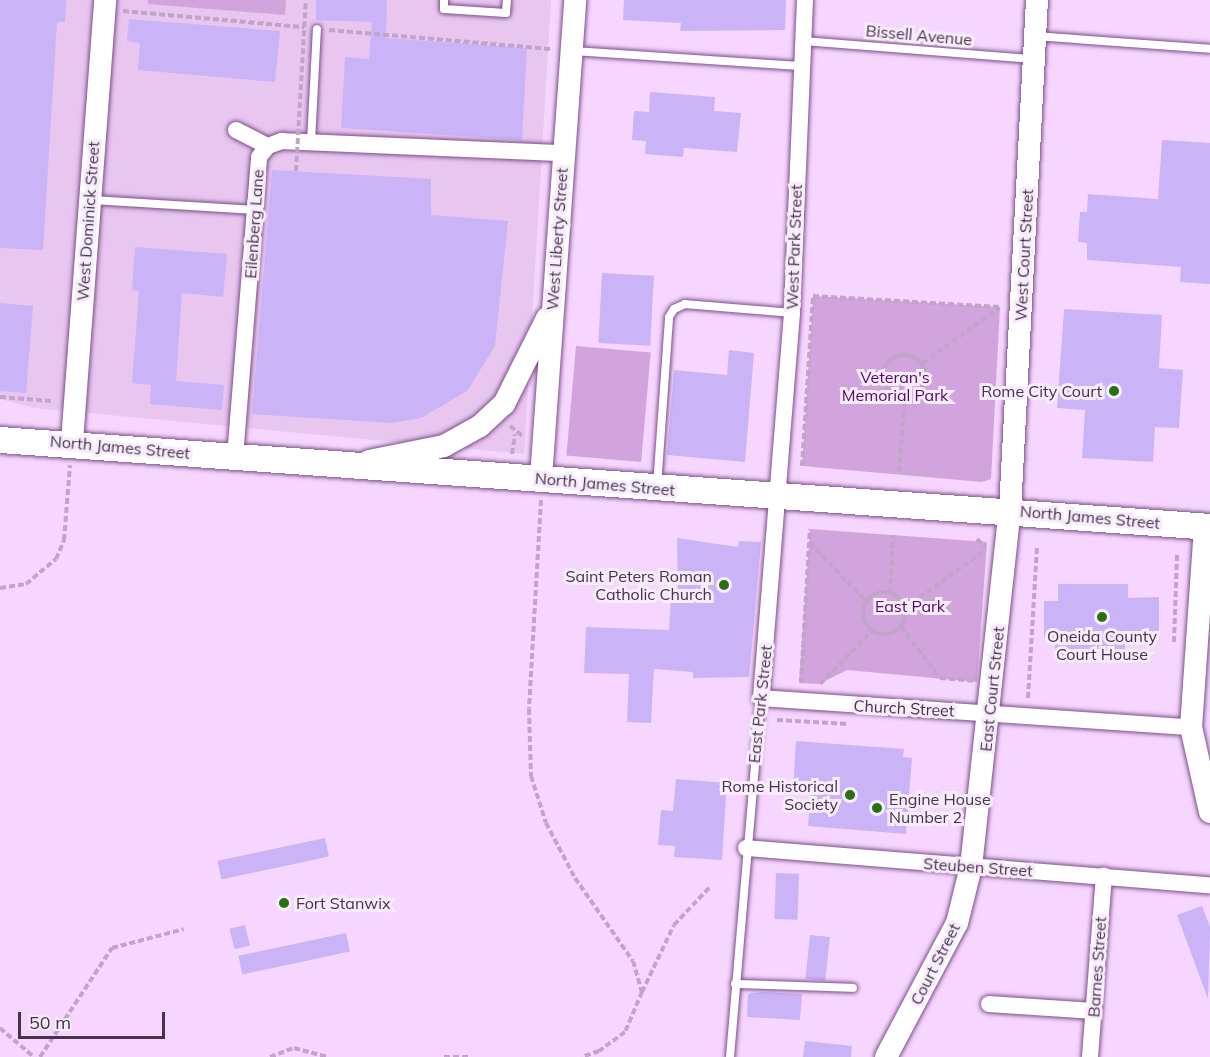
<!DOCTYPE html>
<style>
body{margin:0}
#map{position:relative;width:1210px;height:1057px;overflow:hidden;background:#f6d6fe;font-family:Mulish,sans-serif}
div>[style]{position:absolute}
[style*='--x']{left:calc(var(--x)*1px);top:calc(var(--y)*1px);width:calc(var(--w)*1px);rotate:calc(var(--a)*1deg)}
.built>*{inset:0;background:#e8c6f0}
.green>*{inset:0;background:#d2a4dd;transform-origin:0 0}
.building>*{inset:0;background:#cab3f7;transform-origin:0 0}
.path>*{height:4px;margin-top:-2px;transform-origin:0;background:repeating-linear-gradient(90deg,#c1a4c8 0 6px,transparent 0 9px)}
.path>.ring{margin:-2px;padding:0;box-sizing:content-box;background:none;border:4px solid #c1a4c8;border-radius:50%}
.roads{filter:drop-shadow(0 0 2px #7e4e8a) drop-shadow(0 0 2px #7e4e8a)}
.lane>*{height:8px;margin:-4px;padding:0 4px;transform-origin:4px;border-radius:4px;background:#fff}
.street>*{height:16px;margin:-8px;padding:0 8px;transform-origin:8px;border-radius:8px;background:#fff}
.secondary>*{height:22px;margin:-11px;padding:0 11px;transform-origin:11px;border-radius:11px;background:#fff}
.primary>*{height:26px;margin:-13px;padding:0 13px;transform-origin:13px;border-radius:13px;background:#fff}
.path-bridge>*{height:4px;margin-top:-2px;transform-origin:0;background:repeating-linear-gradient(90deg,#c1a4c8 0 6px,transparent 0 9px)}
.dots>*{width:16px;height:16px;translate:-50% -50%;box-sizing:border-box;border:3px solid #f7ecf9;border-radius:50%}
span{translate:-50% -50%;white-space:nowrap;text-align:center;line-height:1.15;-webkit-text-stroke:6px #f7ecf9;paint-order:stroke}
.street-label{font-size:16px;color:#47314c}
.park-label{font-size:16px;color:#560765}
.poi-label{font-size:16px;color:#47314c}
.right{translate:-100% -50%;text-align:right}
.left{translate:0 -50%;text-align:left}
.scale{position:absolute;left:18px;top:1012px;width:147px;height:27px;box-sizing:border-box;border:3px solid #47314c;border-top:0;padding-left:8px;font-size:18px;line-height:21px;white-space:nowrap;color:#47314c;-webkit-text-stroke:4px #f7ecf9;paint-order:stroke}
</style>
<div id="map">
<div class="built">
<div style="clip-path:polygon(0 0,551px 0,524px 454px,34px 408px,0 399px)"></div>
</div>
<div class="green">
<div style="clip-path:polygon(148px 0,286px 0,285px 15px,148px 4px)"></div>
<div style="clip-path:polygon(813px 296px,1000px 307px,991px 479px,982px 482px,802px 466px)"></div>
<div style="left:576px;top:346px;width:75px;height:110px;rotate:5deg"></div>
<div style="clip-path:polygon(810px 529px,987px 542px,977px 682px,847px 670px,819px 684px,799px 683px)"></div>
</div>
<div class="building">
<div style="clip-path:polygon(0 0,66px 0,65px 22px,57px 22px,43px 250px,0 248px)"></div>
<div style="clip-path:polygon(316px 0,387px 0,386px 38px,527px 48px,522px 140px,341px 128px,345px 57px,369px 59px,372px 22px,316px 20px)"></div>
<div style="clip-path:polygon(624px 0,786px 0,785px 30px,680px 31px,681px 23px,623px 20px)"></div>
<div style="clip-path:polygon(129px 19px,280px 31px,275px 82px,138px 70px,140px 43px,127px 41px)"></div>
<div style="clip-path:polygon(650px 92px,715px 97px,714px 111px,741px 113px,737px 152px,684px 148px,683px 157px,645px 154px,646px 141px,632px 140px,634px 111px,649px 112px)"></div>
<div style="clip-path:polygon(1162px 140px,1210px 143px,1210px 284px,1180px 282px,1181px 267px,1087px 260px,1087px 243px,1078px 242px,1080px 212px,1087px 212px,1088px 194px,1158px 199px)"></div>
<div style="clip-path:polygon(272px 170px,431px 179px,431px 215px,508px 221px,495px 346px,467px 391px,421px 418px,392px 423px,252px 414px)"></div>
<div style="clip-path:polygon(135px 247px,227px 254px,223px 297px,182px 293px,176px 381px,224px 385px,222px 410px,150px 404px,151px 385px,132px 383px,139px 291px,132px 290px)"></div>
<div style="left:602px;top:273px;width:52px;height:70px;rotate:3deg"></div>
<div style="clip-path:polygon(0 303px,33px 306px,26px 393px,0 391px)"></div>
<div style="clip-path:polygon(1064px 309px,1162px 315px,1159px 368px,1183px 370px,1179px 428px,1155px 427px,1153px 462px,1082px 458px,1085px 410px,1057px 408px)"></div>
<div style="clip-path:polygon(729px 350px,754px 353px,745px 462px,667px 455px,674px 370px,727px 375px)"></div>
<div style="clip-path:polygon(677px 538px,738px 547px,739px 541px,761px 542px,749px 677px,693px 678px,693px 672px,654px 669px,651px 723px,627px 722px,629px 674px,584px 673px,586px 627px,669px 630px,671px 596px,678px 596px)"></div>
<div style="clip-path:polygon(1058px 584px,1128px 584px,1128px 598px,1159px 597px,1159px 633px,1125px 633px,1125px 654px,1055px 655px,1055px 638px,1044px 638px,1044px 601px,1058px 601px)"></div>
<div style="clip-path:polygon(796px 741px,904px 749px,903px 757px,912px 758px,906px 834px,808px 826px,811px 791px,793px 789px)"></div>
<div style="clip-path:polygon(676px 779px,727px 783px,722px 860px,674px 857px,675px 846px,658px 845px,661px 810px,673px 811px)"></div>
<div style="left:325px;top:838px;width:19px;height:110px;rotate:78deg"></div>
<div style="left:776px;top:873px;width:23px;height:46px;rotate:2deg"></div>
<div style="clip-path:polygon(1202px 906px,1210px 927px,1208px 999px,1177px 915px)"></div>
<div style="left:245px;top:925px;width:21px;height:16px;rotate:76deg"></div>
<div style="left:346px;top:933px;width:19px;height:110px;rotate:78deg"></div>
<div style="left:810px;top:935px;width:20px;height:44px;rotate:6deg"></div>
<div style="clip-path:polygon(762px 992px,802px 994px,800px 1020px,747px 1017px,748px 994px)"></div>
<div style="clip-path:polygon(805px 1041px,852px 1046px,851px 1057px,803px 1057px)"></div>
</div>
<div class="path">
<div style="--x:123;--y:11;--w:182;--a:5.1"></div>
<div style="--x:329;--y:30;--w:224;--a:4.9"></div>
<div class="ring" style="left:883px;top:355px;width:38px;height:38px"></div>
<div style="--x:923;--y:363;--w:94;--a:-35.9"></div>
<div style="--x:0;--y:397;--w:51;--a:4.5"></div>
<div style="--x:510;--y:426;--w:18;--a:38"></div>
<div style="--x:512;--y:454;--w:20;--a:-81"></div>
<div style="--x:802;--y:466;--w:170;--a:-86.3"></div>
<div style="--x:813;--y:296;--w:187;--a:3.4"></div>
<div style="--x:899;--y:472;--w:75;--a:-85.4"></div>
<div style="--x:541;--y:500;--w:209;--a:93.3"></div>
<div style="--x:529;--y:709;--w:67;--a:88.3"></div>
<div style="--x:531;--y:776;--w:49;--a:72.3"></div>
<div style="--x:546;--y:823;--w:62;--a:62.2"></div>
<div style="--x:575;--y:878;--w:101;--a:55.1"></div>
<div style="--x:633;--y:961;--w:32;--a:74"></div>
<div style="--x:642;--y:992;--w:43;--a:113"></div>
<div style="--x:625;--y:1032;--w:32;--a:144"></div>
<div style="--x:599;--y:1051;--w:18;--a:161"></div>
<div style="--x:977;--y:539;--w:11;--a:45"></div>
<div style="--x:810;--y:543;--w:82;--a:46"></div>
<div style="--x:0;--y:588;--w:26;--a:-9"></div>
<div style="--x:26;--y:584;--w:39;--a:-40"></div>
<div style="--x:56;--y:559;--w:21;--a:-67"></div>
<div style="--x:64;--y:540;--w:75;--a:-85.4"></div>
<div class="ring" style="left:863px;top:592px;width:38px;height:38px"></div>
<div style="--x:890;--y:593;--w:58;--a:-87"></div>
<div style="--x:905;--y:608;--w:97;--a:-35.8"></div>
<div style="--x:901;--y:627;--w:64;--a:52.6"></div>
<div style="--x:940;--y:678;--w:33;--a:5"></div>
<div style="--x:1174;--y:642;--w:87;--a:-88"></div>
<div style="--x:801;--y:683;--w:154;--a:-86.7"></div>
<div style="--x:820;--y:684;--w:74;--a:-45.5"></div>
<div style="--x:1028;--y:698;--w:152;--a:-86.6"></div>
<div style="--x:777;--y:720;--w:72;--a:3.2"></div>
<div style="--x:642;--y:992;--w:74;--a:-64.5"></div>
<div style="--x:674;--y:925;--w:51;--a:-46.6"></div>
<div style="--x:0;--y:1028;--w:45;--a:40.5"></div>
<div style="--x:40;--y:1057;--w:131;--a:-56.6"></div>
<div style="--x:112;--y:948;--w:74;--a:-14.8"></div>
<div style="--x:270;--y:1057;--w:26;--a:-21"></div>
<div style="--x:294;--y:1048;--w:34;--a:15"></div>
<div style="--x:444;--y:1057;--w:24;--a:0"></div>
</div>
<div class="roads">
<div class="lane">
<div style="--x:444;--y:0;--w:9;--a:90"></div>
<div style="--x:444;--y:9;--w:62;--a:3.7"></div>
<div style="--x:506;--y:13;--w:13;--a:-86"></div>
<div style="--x:1035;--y:36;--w:175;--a:4.2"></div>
<div style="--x:803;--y:41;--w:231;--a:4.5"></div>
<div style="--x:573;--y:51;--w:227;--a:3.8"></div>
<div style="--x:311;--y:142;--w:113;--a:-87"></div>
<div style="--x:92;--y:200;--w:164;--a:3.5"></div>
<div style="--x:657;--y:486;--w:169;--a:-85.9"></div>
<div style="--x:669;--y:317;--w:9;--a:-58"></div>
<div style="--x:674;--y:309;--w:12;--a:-24"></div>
<div style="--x:685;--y:304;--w:107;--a:4.8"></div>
<div style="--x:735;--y:984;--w:118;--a:1.9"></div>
<div style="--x:730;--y:1057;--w:360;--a:-85.1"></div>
</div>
<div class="street">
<div style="--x:805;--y:0;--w:313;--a:92.4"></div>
<div style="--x:792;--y:313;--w:386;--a:94.6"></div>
<div style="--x:761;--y:698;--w:431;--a:3.9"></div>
<div style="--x:236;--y:130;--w:36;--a:27"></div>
<div style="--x:235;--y:457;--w:301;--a:-85.4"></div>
<div style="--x:259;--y:157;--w:14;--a:-51"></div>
<div style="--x:268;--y:146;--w:15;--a:-20"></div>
<div style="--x:282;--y:141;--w:280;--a:2.5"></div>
<div style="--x:746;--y:848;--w:465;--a:4.6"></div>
<div style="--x:989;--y:1004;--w:105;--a:3.8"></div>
<div style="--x:1090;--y:1057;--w:182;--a:-85.6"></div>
</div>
<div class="secondary">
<div style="--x:72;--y:442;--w:443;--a:-85.7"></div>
<div style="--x:369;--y:461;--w:76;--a:-11.3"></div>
<div style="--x:444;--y:446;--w:41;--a:-29.1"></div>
<div style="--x:480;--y:426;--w:33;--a:-43"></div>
<div style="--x:504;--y:404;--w:96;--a:-63.4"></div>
<div style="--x:541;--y:478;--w:479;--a:-85.9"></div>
<div style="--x:1205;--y:527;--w:200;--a:94"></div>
<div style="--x:1191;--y:727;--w:87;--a:77.4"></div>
<div style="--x:886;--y:1057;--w:152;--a:-62.1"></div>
<div style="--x:957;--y:923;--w:58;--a:-76"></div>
<div style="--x:971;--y:867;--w:359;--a:-83.8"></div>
<div style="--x:1010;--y:510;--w:511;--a:-86.97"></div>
</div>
<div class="primary">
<div style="--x:0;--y:440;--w:1213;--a:4.11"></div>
</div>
</div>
<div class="path-bridge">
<div style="--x:296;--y:171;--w:171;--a:-86.7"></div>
</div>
<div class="dots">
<div style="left:1114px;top:391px;background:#287011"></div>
<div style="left:724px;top:585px;background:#287011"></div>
<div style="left:1102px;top:617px;background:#287011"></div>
<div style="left:850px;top:795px;background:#287011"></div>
<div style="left:877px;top:808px;background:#287011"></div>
<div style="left:284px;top:903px;background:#287011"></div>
</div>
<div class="street-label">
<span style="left:919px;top:35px;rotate:5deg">Bissell Avenue</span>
<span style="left:88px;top:221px;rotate:-86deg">West Dominick Street</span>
<span style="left:254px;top:224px;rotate:-86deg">Eilenberg Lane</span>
<span style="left:557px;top:239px;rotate:-86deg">West Liberty Street</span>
<span style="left:794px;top:247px;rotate:-88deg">West Park Street</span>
<span style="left:1024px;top:255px;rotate:-87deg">West Court Street</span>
<span style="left:120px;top:447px;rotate:5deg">North James Street</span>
<span style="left:605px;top:484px;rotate:5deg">North James Street</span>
<span style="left:1090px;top:517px;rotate:5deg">North James Street</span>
<span style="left:992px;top:689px;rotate:-84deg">East Court Street</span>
<span style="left:760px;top:704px;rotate:-84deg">East Park Street</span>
<span style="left:904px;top:708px;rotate:3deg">Church Street</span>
<span style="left:978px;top:867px;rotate:4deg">Steuben Street</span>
<span style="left:935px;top:964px;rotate:-63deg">Court Street</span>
<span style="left:1097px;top:967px;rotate:-86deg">Barnes Street</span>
</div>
<div class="park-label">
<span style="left:895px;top:386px">Veteran's<br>Memorial Park</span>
<span style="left:910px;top:606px">East Park</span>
</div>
<div class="poi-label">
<span class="right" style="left:1102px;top:391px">Rome City Court</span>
<span class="right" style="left:712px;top:585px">Saint Peters Roman<br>Catholic Church</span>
<span style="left:1102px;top:645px">Oneida County<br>Court House</span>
<span class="right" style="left:838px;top:795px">Rome Historical<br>Society</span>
<span class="left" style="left:889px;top:808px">Engine House<br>Number 2</span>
<span class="left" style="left:296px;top:903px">Fort Stanwix</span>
</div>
<div class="scale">50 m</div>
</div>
